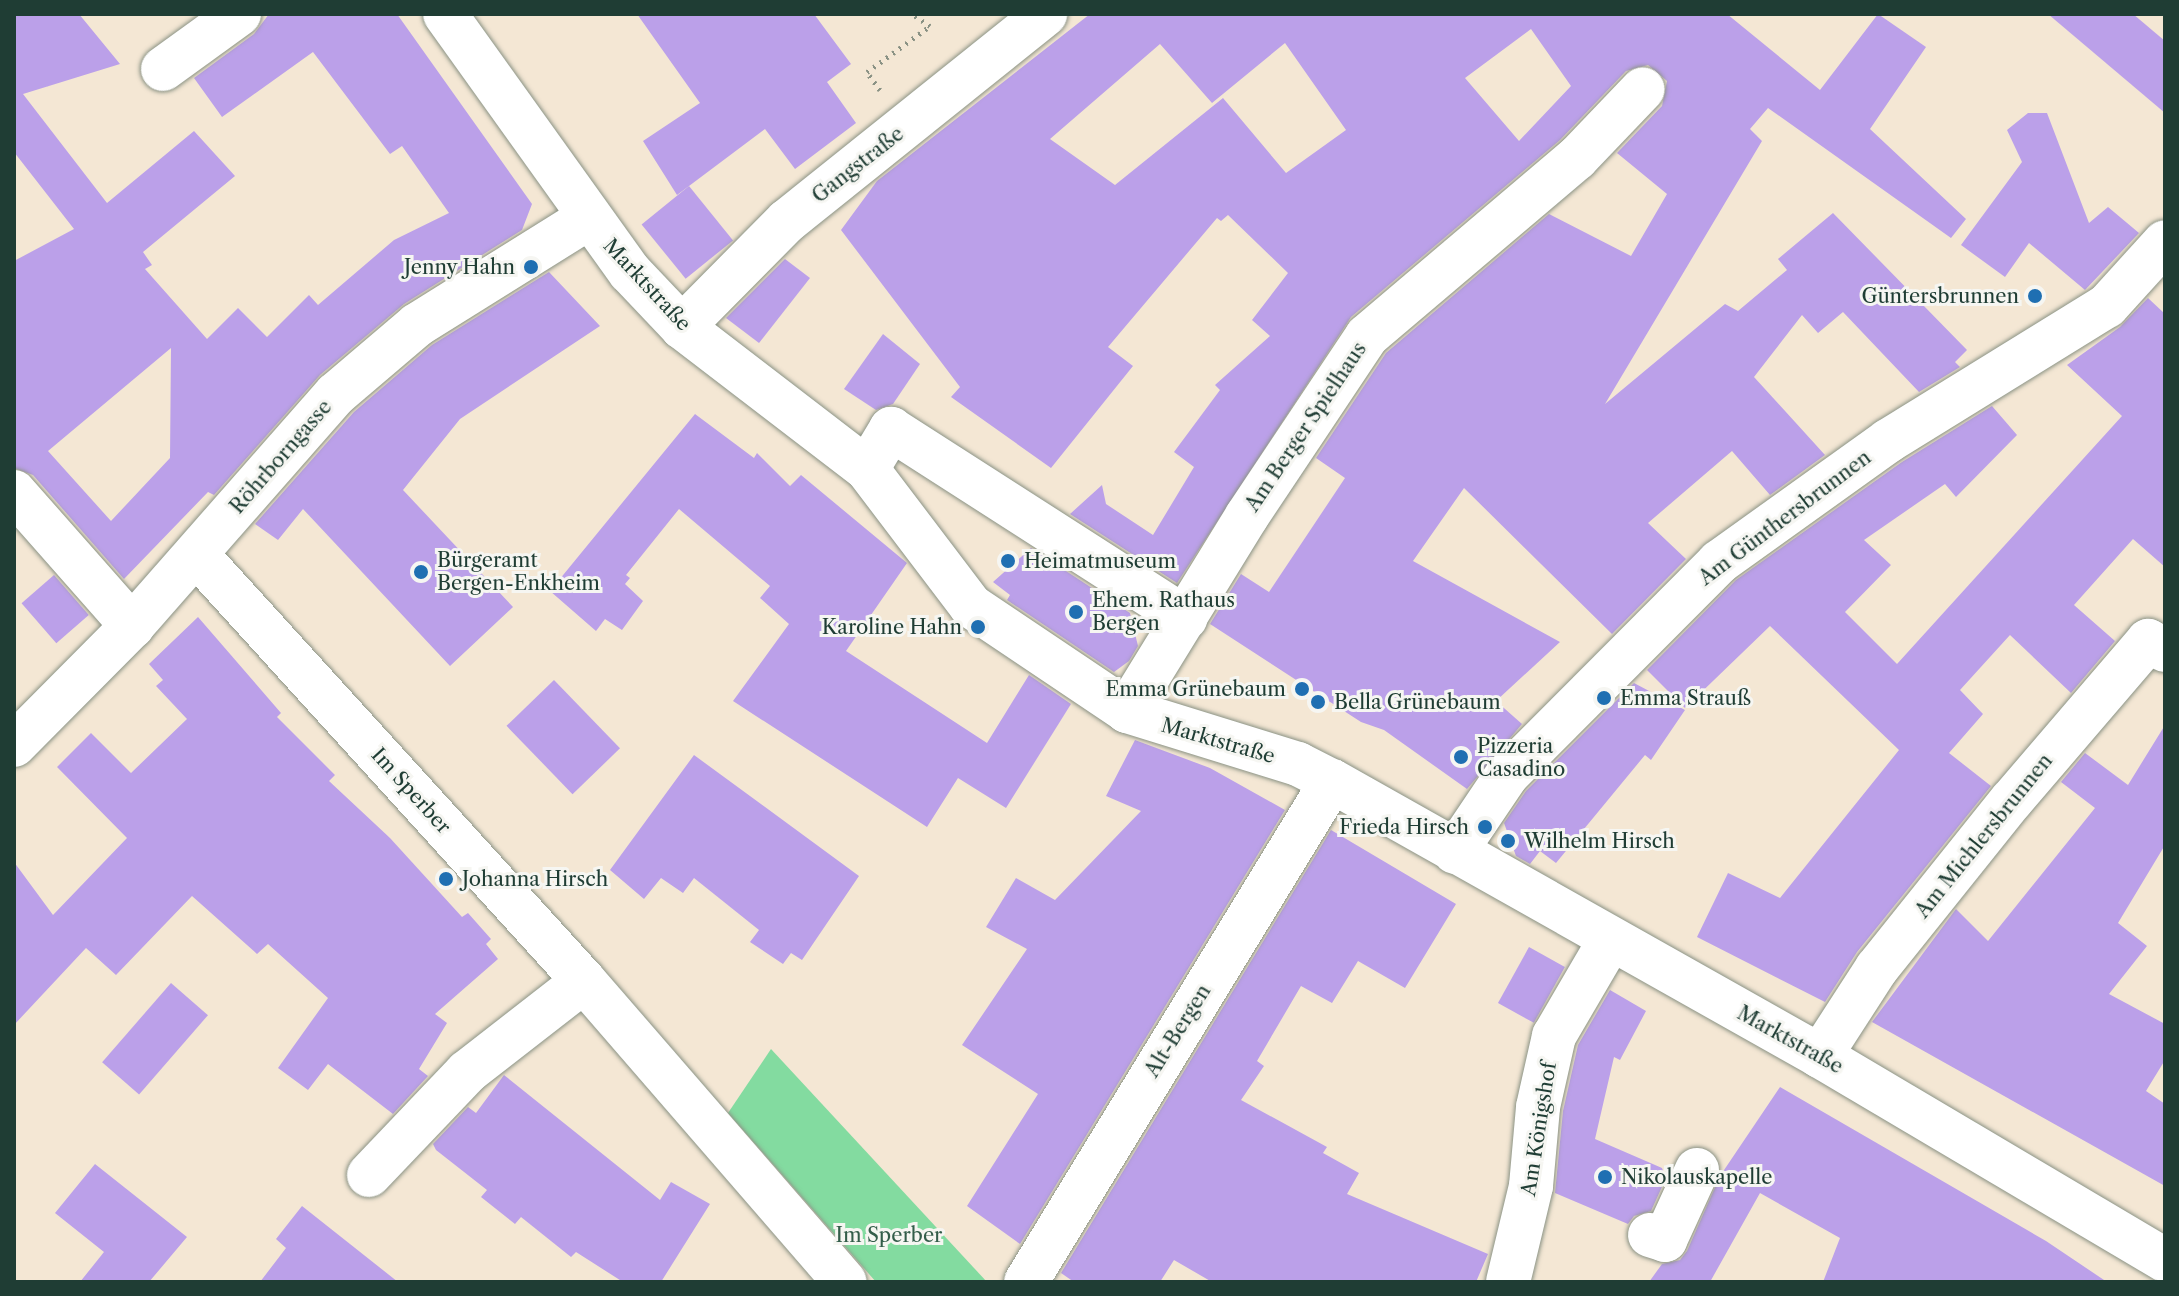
<!DOCTYPE html>
<meta charset="utf-8">
<style>
body{margin:0}
#map{position:relative;width:2179px;height:1296px;overflow:hidden;background:#f4e7d4;font-family:"Libre Caslon Text",serif}
div>[style]{position:absolute}
[style*='--x']{left:calc(var(--x)*1px);top:calc(var(--y)*1px);width:calc(var(--w)*1px);rotate:calc(var(--a)*1deg)}
.green>*{inset:0;background:#83dba0}
.building>*{inset:0;background:#bba0e9;transform-origin:0 0}
.path>*{height:5px;margin-top:-2.5px;transform-origin:0;background:repeating-linear-gradient(90deg,#8a9284 0 2px,transparent 0 8px)}
.roads{filter:drop-shadow(0 0 2px #8a9284) drop-shadow(0 0 2px #8a9284)}
.minor>*{height:44px;margin:-22px;padding:0 22px;transform-origin:22px;border-radius:22px;background:#fff}
.dots>*{width:22px;height:22px;translate:-50% -50%;box-sizing:border-box;border:4px solid #f6f6f2;border-radius:50%}
span{translate:-50% -50%;white-space:nowrap;text-align:center;line-height:1.15;-webkit-text-stroke:6px #f6f6f2;paint-order:stroke}
.street-label{font-size:20px;color:#1f3d34}
.poi-label{font-size:20px;color:#1f3d34}
.right{translate:-100% -50%;text-align:right}
.left{translate:0 -50%;text-align:left}
.park-label{font-size:20px;color:#335d4a}
.frame{position:absolute;inset:0;border:16px solid #1f3d34;pointer-events:none}
</style>
<div id="map">
<div class="green">
<div style="clip-path:polygon(771px 1049px,987px 1282px,876px 1282px,728px 1113px)"></div>
</div>
<div class="building">
<div style="clip-path:polygon(evenodd,14px 14px,79px 14px,120px 64px,23px 94px,107px 203px,194px 131px,235px 176px,143px 252px,152px 265px,145px 269px,207px 339px,238px 308px,267px 337px,309px 295px,318px 305px,394px 240px,449px 213px,402px 146px,390px 154px,313px 52px,222px 117px,194px 78px,254px 34px,269px 14px,397px 14px,532px 204px,522px 230px,404px 304px,320px 375px,214px 495px,208px 492px,124px 579px,33px 475px,14px 468px,14px 261px,74px 229px,14px 152px,14px 14px,171px 348px,170px 458px,111px 521px,48px 451px,171px 348px)"></div>
<div style="clip-path:polygon(637px 14px,814px 14px,851px 64px,827px 82px,856px 123px,795px 169px,765px 129px,677px 195px,643px 141px,700px 103px)"></div>
<div style="clip-path:polygon(evenodd,1090px 14px,1727px 14px,1820px 90px,1878px 14px,1926px 47px,1870px 129px,1966px 219px,1951px 238px,1768px 108px,1750px 129px,1762px 141px,1605px 404px,1725px 304px,1738px 311px,1787px 270px,1778px 259px,1833px 213px,1967px 350px,1955px 362px,1960px 367px,1919px 392px,1843px 312px,1818px 333px,1802px 315px,1754px 377px,1825px 455px,1770px 495px,1732px 451px,1648px 523px,1686px 559px,1612px 634px,1464px 488px,1413px 561px,1560px 642px,1496px 701px,1522px 724px,1467px 789px,1384px 730px,1361px 722px,1210px 624px,1241px 574px,1269px 592px,1345px 478px,1316px 458px,1386px 353px,1549px 214px,1631px 256px,1667px 194px,1617px 153px,1662px 106px,1667px 81px,1648px 65px,1626px 71px,1560px 140px,1351px 317px,1177px 583px,1070px 514px,1102px 485px,1106px 504px,1153px 535px,1194px 467px,1174px 452px,1220px 390px,1215px 385px,1270px 336px,1252px 320px,1288px 273px,1228px 215px,1221px 221px,1217px 218px,1108px 347px,1133px 366px,1051px 468px,951px 397px,960px 387px,841px 230px,877px 181px,1090px 14px,1531px 29px,1571px 86px,1519px 141px,1465px 78px,1531px 29px,1090px 14px,1285px 43px,1346px 130px,1286px 173px,1223px 98px,1115px 185px,1050px 139px,1160px 44px,1212px 103px,1285px 43px)"></div>
<div style="clip-path:polygon(2048px 14px,2133px 14px,2165px 41px,2165px 113px)"></div>
<div style="clip-path:polygon(2028px 113px,2047px 113px,2089px 223px,2108px 207px,2139px 233px,2085px 290px,2029px 243px,2005px 277px,1961px 245px,2022px 162px,2007px 130px)"></div>
<div style="left:689px;top:186px;width:70px;height:61px;rotate:51deg"></div>
<div style="clip-path:polygon(785px 259px,810px 278px,759px 343px,726px 318px)"></div>
<div style="clip-path:polygon(549px 272px,600px 326px,460px 419px,403px 490px,513px 607px,450px 666px,303px 509px,278px 540px,255px 524px,354px 412px,432px 345px)"></div>
<div style="clip-path:polygon(2148px 298px,2165px 314px,2165px 567px,2133px 539px,2074px 605px,2115px 641px,2071px 693px,2010px 635px,1960px 690px,1983px 714px,1949px 753px,1991px 786px,1857px 952px,1825px 1002px,1697px 937px,1728px 873px,1780px 898px,1899px 750px,1770px 626px,1685px 708px,1647px 670px,1736px 580px,1902px 462px,1992px 406px,2017px 435px,1956px 497px,1945px 484px,1864px 540px,1891px 565px,1845px 612px,1897px 664px,2122px 416px,2067px 365px,2120px 327px)"></div>
<div style="clip-path:polygon(883px 334px,920px 364px,893px 404px,876px 410px,844px 389px)"></div>
<div style="clip-path:polygon(695px 414px,754px 458px,757px 453px,790px 486px,801px 475px,907px 563px,846px 651px,987px 743px,1029px 675px,1071px 704px,1006px 808px,958px 778px,927px 827px,733px 701px,789px 624px,760px 598px,770px 586px,679px 509px,626px 575px,630px 578px,625px 584px,643px 601px,622px 630px,605px 619px,596px 631px,550px 591px)"></div>
<div style="clip-path:polygon(1031px 548px,1130px 613px,1138px 646px,1129px 661px,1114px 672px,1007px 600px,1010px 595px,993px 582px)"></div>
<div style="left:54px;top:575px;width:53px;height:43px;rotate:49deg"></div>
<div style="clip-path:polygon(198px 617px,281px 713px,277px 717px,335px 775px,329px 781px,390px 838px,462px 917px,468px 913px,491px 939px,486px 944px,498px 959px,435px 1014px,447px 1023px,419px 1069px,428px 1076px,393px 1114px,328px 1064px,308px 1090px,278px 1068px,328px 998px,268px 944px,257px 954px,192px 896px,116px 975px,86px 948px,14px 1025px,14px 862px,53px 915px,127px 838px,57px 767px,91px 733px,131px 773px,187px 719px,156px 686px,163px 680px,149px 664px)"></div>
<div style="left:554px;top:680px;width:95px;height:66px;rotate:46deg"></div>
<div style="clip-path:polygon(1634px 683px,1685px 710px,1651px 760px,1645px 755px,1556px 863px,1540px 851px,1530px 864px,1516px 856px,1504px 823px,1526px 791px)"></div>
<div style="clip-path:polygon(2165px 725px,2165px 845px,2118px 923px,2147px 946px,2109px 994px,2165px 1024px,2165px 1060px,2146px 1091px,2165px 1104px,2165px 1186px,1872px 1022px,1956px 909px,1988px 941px,2095px 808px,2061px 782px,2085px 753px,2128px 785px)"></div>
<div style="clip-path:polygon(1135px 740px,1210px 768px,1285px 810px,1020px 1244px,967px 1206px,1038px 1094px,962px 1045px,1027px 949px,986px 927px,1016px 878px,1055px 900px,1141px 811px,1106px 796px)"></div>
<div style="clip-path:polygon(694px 755px,859px 876px,802px 960px,791px 953px,783px 964px,750px 942px,759px 930px,694px 878px,683px 893px,661px 878px,644px 899px,610px 870px)"></div>
<div style="clip-path:polygon(1331px 830px,1456px 904px,1405px 988px,1358px 961px,1332px 1003px,1301px 986px,1257px 1061px,1264px 1066px,1241px 1100px,1327px 1147px,1323px 1153px,1359px 1173px,1347px 1194px,1488px 1254px,1476px 1282px,1212px 1282px,1174px 1260px,1160px 1282px,1074px 1282px,1061px 1273px)"></div>
<div style="left:1529px;top:947px;width:41px;height:64px;rotate:29deg"></div>
<div style="left:171px;top:983px;width:49px;height:105px;rotate:41deg"></div>
<div style="clip-path:polygon(1610px 990px,1646px 1011px,1620px 1060px,1614px 1057px,1595px 1139px,1662px 1168px,1666px 1178px,1651px 1211px,1634px 1216px,1628px 1224px,1555px 1193px,1563px 1111px,1578px 1045px)"></div>
<div style="clip-path:polygon(504px 1075px,660px 1200px,671px 1182px,710px 1204px,661px 1282px,623px 1282px,576px 1252px,571px 1257px,521px 1217px,515px 1224px,481px 1197px,487px 1190px,436px 1150px,433px 1144px,468px 1107px,476px 1113px)"></div>
<div style="clip-path:polygon(1780px 1087px,2046px 1241px,2107px 1282px,1823px 1282px,1840px 1238px,1760px 1193px,1710px 1282px,1649px 1282px,1662px 1264px,1680px 1260px,1687px 1251px,1720px 1176px)"></div>
<div style="clip-path:polygon(95px 1164px,187px 1237px,149px 1282px,80px 1282px,104px 1252px,55px 1213px)"></div>
<div style="clip-path:polygon(302px 1206px,398px 1282px,260px 1282px,286px 1248px,276px 1239px)"></div>
</div>
<div class="path">
<div style="--x:880;--y:90;--w:22;--a:-126"></div>
<div style="--x:867;--y:72;--w:78;--a:-36.1"></div>
<div style="--x:930;--y:26;--w:22;--a:-146"></div>
</div>
<div class="roads">
<div class="minor">
<div style="--x:445;--y:14;--w:317;--a:54.4"></div>
<div style="--x:630;--y:272;--w:76;--a:46.6"></div>
<div style="--x:682;--y:327;--w:233;--a:37.5"></div>
<div style="--x:867;--y:469;--w:172;--a:52.8"></div>
<div style="--x:971;--y:606;--w:188;--a:33.9"></div>
<div style="--x:1127;--y:711;--w:179;--a:17.2"></div>
<div style="--x:1298;--y:764;--w:38;--a:27"></div>
<div style="--x:1332;--y:781;--w:560;--a:29.4"></div>
<div style="--x:1820;--y:1056;--w:401;--a:30.6"></div>
<div style="--x:163;--y:69;--w:94;--a:-35.9"></div>
<div style="--x:682;--y:327;--w:149;--a:-45.3"></div>
<div style="--x:787;--y:221;--w:331;--a:-38.7"></div>
<div style="--x:867;--y:469;--w:47;--a:-59"></div>
<div style="--x:891;--y:429;--w:350;--a:32.7"></div>
<div style="--x:14;--y:492;--w:179;--a:48.6"></div>
<div style="--x:196;--y:554;--w:577;--a:47.74"></div>
<div style="--x:584;--y:981;--w:398;--a:49.1"></div>
<div style="--x:1127;--y:711;--w:229;--a:-58.4"></div>
<div style="--x:1247;--y:516;--w:216;--a:-56.3"></div>
<div style="--x:1367;--y:336;--w:275;--a:-40.3"></div>
<div style="--x:1577;--y:158;--w:95;--a:-46.3"></div>
<div style="--x:14;--y:745;--w:168;--a:-45.2"></div>
<div style="--x:132;--y:626;--w:309;--a:-48.7"></div>
<div style="--x:336;--y:394;--w:106;--a:-40.4"></div>
<div style="--x:417;--y:325;--w:202;--a:-32"></div>
<div style="--x:1455;--y:852;--w:93;--a:-56"></div>
<div style="--x:1507;--y:775;--w:301;--a:-45.1"></div>
<div style="--x:1719;--y:562;--w:208;--a:-35.6"></div>
<div style="--x:1888;--y:441;--w:257;--a:-31.7"></div>
<div style="--x:2107;--y:306;--w:86;--a:-47.8"></div>
<div style="--x:1820;--y:1056;--w:105;--a:-57.1"></div>
<div style="--x:1877;--y:968;--w:214;--a:-51.3"></div>
<div style="--x:2011;--y:801;--w:211;--a:-49.4"></div>
<div style="--x:2148;--y:641;--w:19;--a:28"></div>
<div style="--x:369;--y:1175;--w:142;--a:-46.4"></div>
<div style="--x:467;--y:1072;--w:148;--a:-37.9"></div>
<div style="--x:1650;--y:1235;--w:16;--a:18"></div>
<div style="--x:1665;--y:1240;--w:77;--a:-65.4"></div>
<div style="--x:1026;--y:1282;--w:587;--a:-58.58"></div>
<div style="--x:1508;--y:1282;--w:99;--a:-76.5"></div>
<div style="--x:1531;--y:1186;--w:79;--a:-84.9"></div>
<div style="--x:1538;--y:1107;--w:73;--a:-77.3"></div>
<div style="--x:1554;--y:1036;--w:111;--a:-59.7"></div>
</div>
</div>
<div class="dots">
<div style="left:531px;top:267px;background:#1f6fb2"></div>
<div style="left:2035px;top:296px;background:#1f6fb2"></div>
<div style="left:1008px;top:561px;background:#1f6fb2"></div>
<div style="left:421px;top:572px;background:#1f6fb2"></div>
<div style="left:1076px;top:612px;background:#1f6fb2"></div>
<div style="left:978px;top:627px;background:#1f6fb2"></div>
<div style="left:1302px;top:689px;background:#1f6fb2"></div>
<div style="left:1604px;top:698px;background:#1f6fb2"></div>
<div style="left:1318px;top:702px;background:#1f6fb2"></div>
<div style="left:1461px;top:757px;background:#1f6fb2"></div>
<div style="left:1485px;top:827px;background:#1f6fb2"></div>
<div style="left:1508px;top:841px;background:#1f6fb2"></div>
<div style="left:446px;top:879px;background:#1f6fb2"></div>
<div style="left:1605px;top:1177px;background:#1f6fb2"></div>
</div>
<div class="street-label">
<span style="left:858px;top:165px;rotate:-38deg">Gangstraße</span>
<span style="left:647px;top:285px;rotate:47deg">Marktstraße</span>
<span style="left:1306px;top:427px;rotate:-56deg">Am Berger Spielhaus</span>
<span style="left:281px;top:457px;rotate:-49deg">Röhrborngasse</span>
<span style="left:1785px;top:518px;rotate:-37deg">Am Günthersbrunnen</span>
<span style="left:1218px;top:741px;rotate:16deg">Marktstraße</span>
<span style="left:411px;top:791px;rotate:48deg">Im Sperber</span>
<span style="left:1984px;top:836px;rotate:-51deg">Am Michlersbrunnen</span>
<span style="left:1178px;top:1031px;rotate:-58deg">Alt-Bergen</span>
<span style="left:1790px;top:1040px;rotate:29deg">Marktstraße</span>
<span style="left:1539px;top:1129px;rotate:-81deg">Am Königshof</span>
</div>
<div class="poi-label">
<span class="right" style="left:515px;top:267px">Jenny Hahn</span>
<span class="right" style="left:2019px;top:296px">Güntersbrunnen</span>
<span class="left" style="left:437px;top:572px">Bürgeramt<br>Bergen-Enkheim</span>
<span class="left" style="left:1024px;top:561px">Heimatmuseum</span>
<span class="left" style="left:1092px;top:612px">Ehem. Rathaus<br>Bergen</span>
<span class="right" style="left:962px;top:627px">Karoline Hahn</span>
<span class="right" style="left:1286px;top:689px">Emma Grünebaum</span>
<span class="left" style="left:1620px;top:698px">Emma Strauß</span>
<span class="left" style="left:1334px;top:702px">Bella Grünebaum</span>
<span class="left" style="left:1477px;top:758px">Pizzeria<br>Casadino</span>
<span class="right" style="left:1469px;top:827px">Frieda Hirsch</span>
<span class="left" style="left:1524px;top:841px">Wilhelm Hirsch</span>
<span class="left" style="left:462px;top:879px">Johanna Hirsch</span>
<span class="left" style="left:1621px;top:1177px">Nikolauskapelle</span>
</div>
<div class="park-label">
<span style="left:889px;top:1235px">Im Sperber</span>
</div>
<div class="frame"></div>
</div>
